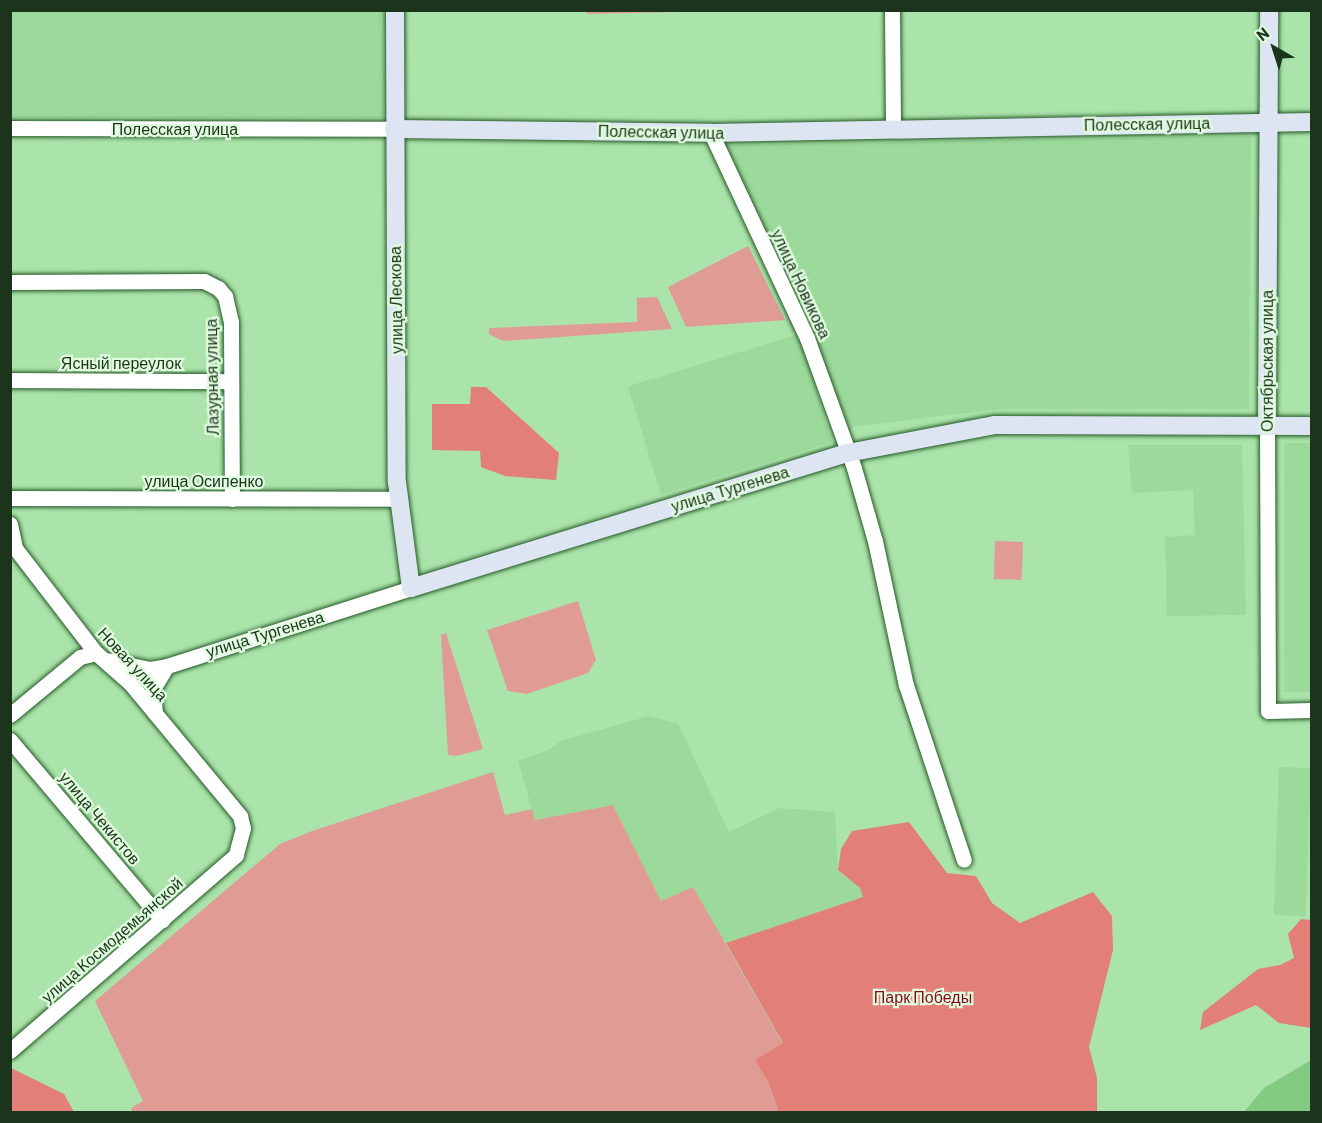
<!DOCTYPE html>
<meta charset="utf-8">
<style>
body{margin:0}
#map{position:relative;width:1322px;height:1123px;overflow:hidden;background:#abe4aa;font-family:Barlow,sans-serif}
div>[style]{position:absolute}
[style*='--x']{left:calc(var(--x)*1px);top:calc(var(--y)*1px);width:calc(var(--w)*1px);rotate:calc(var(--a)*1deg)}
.built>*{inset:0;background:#9cda9b;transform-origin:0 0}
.green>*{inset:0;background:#e09b95;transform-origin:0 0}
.forest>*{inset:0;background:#e27f79}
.water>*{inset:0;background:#82ca82}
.roads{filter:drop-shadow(0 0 2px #255927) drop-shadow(0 0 2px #255927)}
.minor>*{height:15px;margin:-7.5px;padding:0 7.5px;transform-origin:7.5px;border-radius:7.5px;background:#fff}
.major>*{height:18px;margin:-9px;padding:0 9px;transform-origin:9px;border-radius:9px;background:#dde5f3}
span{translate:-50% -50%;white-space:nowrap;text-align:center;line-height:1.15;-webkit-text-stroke:4.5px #e0fcdf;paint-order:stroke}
.street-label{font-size:16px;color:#1c331c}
.park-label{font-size:16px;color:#860b18}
.frame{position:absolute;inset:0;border:12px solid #1c331c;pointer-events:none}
.north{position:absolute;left:1244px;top:18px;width:60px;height:60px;-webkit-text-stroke:4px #e0fcdf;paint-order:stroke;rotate:321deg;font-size:16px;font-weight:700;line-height:24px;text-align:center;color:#1c331c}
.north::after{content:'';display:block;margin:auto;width:21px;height:27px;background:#1c331c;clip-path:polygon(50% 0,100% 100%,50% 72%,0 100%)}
</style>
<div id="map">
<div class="built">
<div style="left:10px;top:11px;width:374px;height:107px"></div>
<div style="clip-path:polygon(1251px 136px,1249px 409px,1000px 409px,849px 427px,726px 145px)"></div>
<div style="left:799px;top:334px;width:113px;height:179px;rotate:73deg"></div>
<div style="left:1284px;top:443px;width:27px;height:249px"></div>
<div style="clip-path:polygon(1128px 445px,1242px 445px,1246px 615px,1167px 616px,1165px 537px,1195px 535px,1193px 490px,1132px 493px)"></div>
<div style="clip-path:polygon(649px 716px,678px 724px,729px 832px,779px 808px,835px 812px,838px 870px,860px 888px,864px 897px,726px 943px,661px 902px,613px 805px,535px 820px,518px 761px,548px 750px,560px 741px)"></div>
<div style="left:1279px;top:767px;width:32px;height:148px;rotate:2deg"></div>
</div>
<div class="green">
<div style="clip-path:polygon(764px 10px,587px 14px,587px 10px)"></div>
<div style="clip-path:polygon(748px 246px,785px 320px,686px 327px,668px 287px)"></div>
<div style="clip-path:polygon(657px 297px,672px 329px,503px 341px,489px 334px,489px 328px,637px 322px,637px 298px)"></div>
<div style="left:995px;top:541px;width:28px;height:38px;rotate:2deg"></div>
<div style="clip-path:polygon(578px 601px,596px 660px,588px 673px,527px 694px,508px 691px,487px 630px)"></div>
<div style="clip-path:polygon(446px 633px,483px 749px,456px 756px,448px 755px,441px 635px)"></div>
<div style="clip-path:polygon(493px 772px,505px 815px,532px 809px,535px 820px,613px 805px,661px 901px,693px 887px,783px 1044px,755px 1060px,768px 1082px,779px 1112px,133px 1112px,131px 1108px,143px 1101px,95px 1001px,280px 844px,312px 831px)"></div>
</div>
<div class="forest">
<div style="clip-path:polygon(471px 387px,486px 387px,559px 453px,556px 480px,505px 476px,481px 467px,480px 451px,432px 450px,432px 404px,470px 404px)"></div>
<div style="clip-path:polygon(909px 822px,947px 873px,976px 876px,992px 903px,1020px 923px,1093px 892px,1112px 916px,1113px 950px,1089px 1047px,1097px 1078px,1097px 1112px,779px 1112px,768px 1082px,755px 1060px,783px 1043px,726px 943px,863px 897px,860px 888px,838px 870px,841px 849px,852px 831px)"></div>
<div style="clip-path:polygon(1301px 919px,1311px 920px,1311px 1028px,1279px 1023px,1256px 1005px,1200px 1030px,1203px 1012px,1258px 969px,1280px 965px,1294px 958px,1288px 934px)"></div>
<div style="clip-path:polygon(11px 1068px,64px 1094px,74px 1112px,11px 1112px)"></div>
</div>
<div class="water">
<div style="clip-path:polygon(1311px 1060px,1311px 1112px,1244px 1112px,1264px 1088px)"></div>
</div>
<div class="roads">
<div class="minor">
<div style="--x:892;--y:10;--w:119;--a:89.5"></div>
<div style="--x:10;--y:128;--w:384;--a:0.1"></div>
<div style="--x:711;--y:133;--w:226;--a:64.9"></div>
<div style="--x:807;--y:338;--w:138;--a:70.1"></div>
<div style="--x:854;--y:468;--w:76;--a:74"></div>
<div style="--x:875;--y:541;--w:147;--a:77.9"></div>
<div style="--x:906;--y:685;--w:184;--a:71.7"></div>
<div style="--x:10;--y:282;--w:194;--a:-0.3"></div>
<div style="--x:204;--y:281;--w:16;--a:27"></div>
<div style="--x:218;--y:288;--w:11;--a:49"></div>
<div style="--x:225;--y:296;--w:27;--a:77"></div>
<div style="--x:231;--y:322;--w:177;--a:89.7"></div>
<div style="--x:10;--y:380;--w:221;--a:0.3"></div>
<div style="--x:1267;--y:426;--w:285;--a:89.8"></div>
<div style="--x:1268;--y:711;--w:44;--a:-1.3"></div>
<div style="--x:10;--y:498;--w:388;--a:0.1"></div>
<div style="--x:10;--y:524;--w:25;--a:78"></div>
<div style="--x:15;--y:548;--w:133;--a:52.4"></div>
<div style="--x:96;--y:653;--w:45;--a:41.4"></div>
<div style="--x:130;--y:683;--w:173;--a:50.4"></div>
<div style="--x:240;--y:816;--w:12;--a:76"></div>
<div style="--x:243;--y:828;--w:28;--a:105"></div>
<div style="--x:236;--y:855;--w:299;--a:139.1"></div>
<div style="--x:106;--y:660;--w:45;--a:11.6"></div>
<div style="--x:150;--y:669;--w:17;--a:-10"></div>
<div style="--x:167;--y:666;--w:256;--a:-17.7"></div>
<div style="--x:155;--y:713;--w:24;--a:-95"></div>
<div style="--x:153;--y:689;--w:27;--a:-59"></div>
<div style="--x:10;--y:715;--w:91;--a:-39.6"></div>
<div style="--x:80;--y:657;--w:16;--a:-14"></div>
<div style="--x:10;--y:740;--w:236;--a:49.8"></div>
</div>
<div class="major">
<div style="--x:395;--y:10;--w:472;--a:89.8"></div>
<div style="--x:397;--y:482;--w:107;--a:82.5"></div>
<div style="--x:411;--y:588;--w:457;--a:-17.2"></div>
<div style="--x:848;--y:453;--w:150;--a:-10.8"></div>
<div style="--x:995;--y:425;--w:317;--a:0.2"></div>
<div style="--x:394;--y:129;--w:317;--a:0.7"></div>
<div style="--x:711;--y:133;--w:601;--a:-1.05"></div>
<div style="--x:1267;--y:426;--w:416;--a:-89.7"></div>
</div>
</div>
<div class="street-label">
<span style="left:1147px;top:124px;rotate:-1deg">Полесская улица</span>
<span style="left:175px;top:129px">Полесская улица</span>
<span style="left:661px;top:132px;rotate:1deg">Полесская улица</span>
<span style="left:801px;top:284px;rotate:65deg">улица Новикова</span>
<span style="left:396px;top:300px;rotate:-91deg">улица Лескова</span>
<span style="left:1267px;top:361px;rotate:-90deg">Октябрьская улица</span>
<span style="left:121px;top:363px">Ясный переулок</span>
<span style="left:212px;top:377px;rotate:-91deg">Лазурная улица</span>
<span style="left:204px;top:481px">улица Осипенко</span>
<span style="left:730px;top:489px;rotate:-17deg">улица Тургенева</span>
<span style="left:265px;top:634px;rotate:-17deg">улица Тургенева</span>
<span style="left:133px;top:664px;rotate:47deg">Новая улица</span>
<span style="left:100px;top:818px;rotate:50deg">улица Чекистов</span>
<span style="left:112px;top:940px;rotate:-41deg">улица Космодемьянской</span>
</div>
<div class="park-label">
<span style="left:923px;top:997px">Парк Победы</span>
</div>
<div class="frame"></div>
<div class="north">N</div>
</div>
